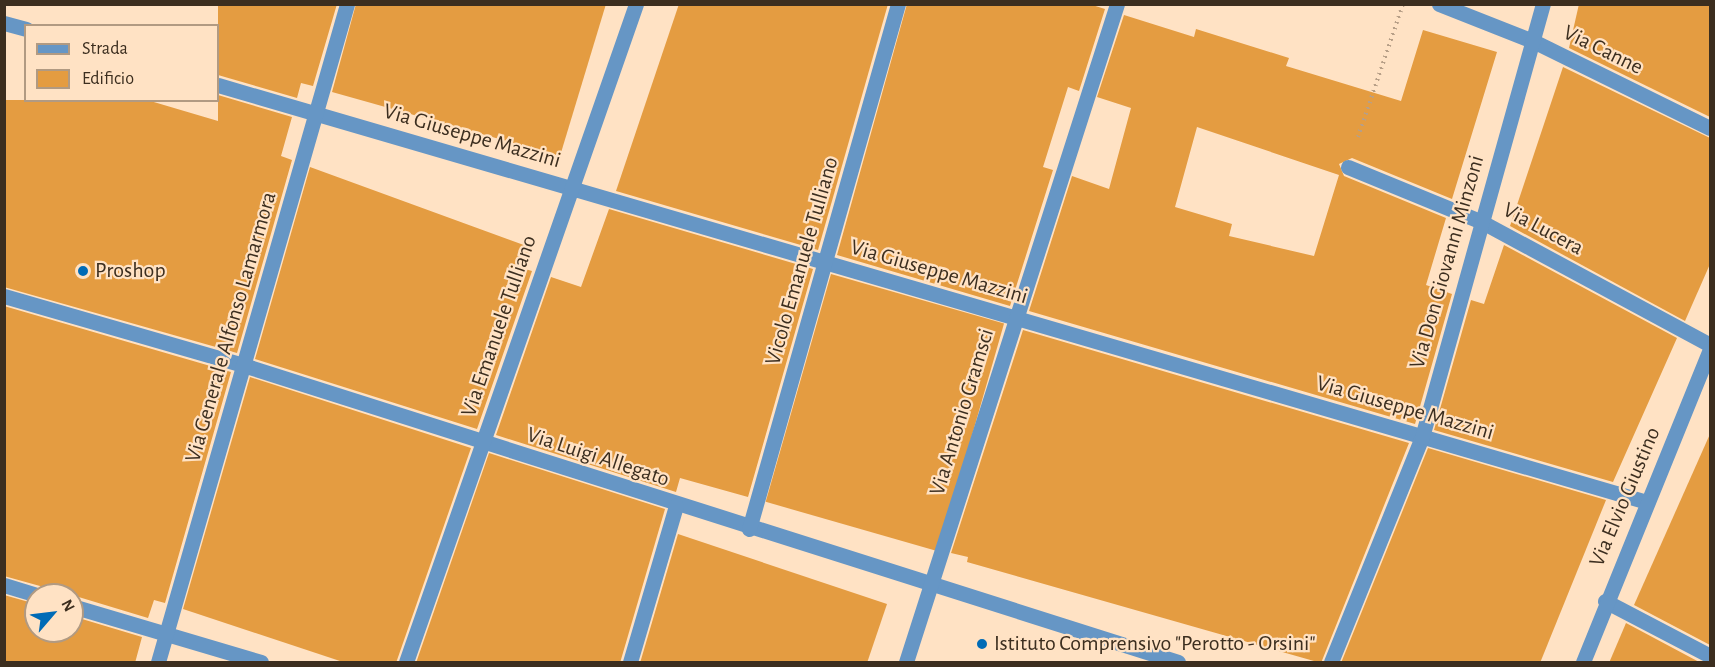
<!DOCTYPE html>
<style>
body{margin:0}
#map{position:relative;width:1715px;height:667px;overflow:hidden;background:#ffe2c4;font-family:"Alegreya Sans",sans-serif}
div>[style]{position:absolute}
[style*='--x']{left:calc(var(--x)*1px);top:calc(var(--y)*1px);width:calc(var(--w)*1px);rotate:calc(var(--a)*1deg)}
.building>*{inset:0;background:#e49c41;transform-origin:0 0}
.path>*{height:4px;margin-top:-2px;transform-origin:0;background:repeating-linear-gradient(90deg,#b79f87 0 1.5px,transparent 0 6px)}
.minor>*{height:15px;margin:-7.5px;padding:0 7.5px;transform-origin:7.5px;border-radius:7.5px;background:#6696c5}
.dots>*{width:16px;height:16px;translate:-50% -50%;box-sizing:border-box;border:3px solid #ffe2c4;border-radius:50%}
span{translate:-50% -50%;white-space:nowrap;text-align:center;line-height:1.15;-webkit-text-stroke:4.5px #ffe2c4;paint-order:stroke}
.street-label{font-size:22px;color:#3c2e1f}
.poi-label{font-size:22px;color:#3c2e1f}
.left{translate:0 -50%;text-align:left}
.frame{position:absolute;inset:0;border:6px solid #3c2e1f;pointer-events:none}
.legend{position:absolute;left:24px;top:24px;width:195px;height:78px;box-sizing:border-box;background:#ffe2c4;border:2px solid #b19a82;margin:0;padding:8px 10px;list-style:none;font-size:18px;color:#3c2e1f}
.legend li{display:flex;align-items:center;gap:12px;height:30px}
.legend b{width:30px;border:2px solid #b19a82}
.north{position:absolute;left:24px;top:583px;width:60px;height:60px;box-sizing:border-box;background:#ffe2c4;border:2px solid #b19a82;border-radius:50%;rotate:62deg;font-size:16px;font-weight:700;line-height:24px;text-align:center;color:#3c2e1f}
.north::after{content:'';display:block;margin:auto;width:21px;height:27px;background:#006bb6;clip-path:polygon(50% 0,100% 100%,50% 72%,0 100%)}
</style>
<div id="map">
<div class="building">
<div style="clip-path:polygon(218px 4px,337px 4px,313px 86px,301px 83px,297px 98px,218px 75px)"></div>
<div style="clip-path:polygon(356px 4px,606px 4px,560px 156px,332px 92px)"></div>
<div style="clip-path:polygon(679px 4px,888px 4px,818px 250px,616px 191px)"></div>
<div style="clip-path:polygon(907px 4px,1089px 4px,1105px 9px,1079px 91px,1068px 87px,1043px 167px,1053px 170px,1010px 306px,837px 255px)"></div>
<div style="clip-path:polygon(1579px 4px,1710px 4px,1710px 117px,1569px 48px)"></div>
<div style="clip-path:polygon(evenodd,1124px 15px,1194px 37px,1196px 29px,1289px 58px,1286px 66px,1401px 101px,1423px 30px,1497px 52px,1452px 199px,1352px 158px,1339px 164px,1344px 176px,1446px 218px,1426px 285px,1452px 294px,1415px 424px,1029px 311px,1072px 176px,1109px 189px,1131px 108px,1097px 97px,1124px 15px,1197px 127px,1339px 175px,1314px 256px,1229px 236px,1232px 224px,1175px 207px,1197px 127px)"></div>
<div style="clip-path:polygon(1563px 67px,1710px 138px,1710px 264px,1685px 321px,1510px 226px)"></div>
<div style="clip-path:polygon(218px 95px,292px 117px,281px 156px,292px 160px,237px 353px,4px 287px,4px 100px,147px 100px,218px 121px)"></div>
<div style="clip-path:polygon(310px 167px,532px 248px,525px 269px,532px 271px,477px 429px,255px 359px)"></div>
<div style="clip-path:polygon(609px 209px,813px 269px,748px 497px,680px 478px,676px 492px,496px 435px,551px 277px,581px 287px)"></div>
<div style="clip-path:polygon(1504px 245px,1677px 338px,1613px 482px,1434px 430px,1471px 300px,1484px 304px)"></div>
<div style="left:831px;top:274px;width:180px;height:237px;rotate:16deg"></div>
<div style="clip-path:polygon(4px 306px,231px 372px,165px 603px,154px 600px,148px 618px,72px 595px,46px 595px,40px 586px,4px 576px)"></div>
<div style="clip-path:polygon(1023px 330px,1409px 443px,1321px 663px,967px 562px,968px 557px,951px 553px)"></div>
<div style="clip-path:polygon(250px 377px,471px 448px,396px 663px,346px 663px,183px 609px)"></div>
<div style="clip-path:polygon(1710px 434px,1710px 645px,1634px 605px)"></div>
<div style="clip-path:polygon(1428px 448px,1606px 500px,1540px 663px,1341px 663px)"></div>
<div style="clip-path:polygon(489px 453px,665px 509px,620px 663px,416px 663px)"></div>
<div style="clip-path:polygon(678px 534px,887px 604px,867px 663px,640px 663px)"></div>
<div style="clip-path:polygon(4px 595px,36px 604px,36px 631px,72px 631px,72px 616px,142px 637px,135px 663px,4px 663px)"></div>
<div style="clip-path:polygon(1626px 623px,1701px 663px,1609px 663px)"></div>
</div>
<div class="path">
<div style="--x:1358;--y:137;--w:140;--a:-71.3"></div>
</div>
<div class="minor">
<div style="--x:1439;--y:4;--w:101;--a:21.5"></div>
<div style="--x:1533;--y:41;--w:197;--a:26.2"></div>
<div style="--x:4;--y:23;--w:23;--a:15"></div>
<div style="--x:218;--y:85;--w:1489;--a:16.27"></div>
<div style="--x:1348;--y:167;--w:145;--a:22.3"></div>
<div style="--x:1482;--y:222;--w:259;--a:28.3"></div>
<div style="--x:4;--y:296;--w:249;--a:16.1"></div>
<div style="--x:243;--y:365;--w:981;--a:17.62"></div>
<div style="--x:749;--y:529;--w:546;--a:-74.16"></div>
<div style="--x:4;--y:585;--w:34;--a:17"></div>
<div style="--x:1605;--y:601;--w:119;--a:27.6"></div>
<div style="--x:72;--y:606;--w:197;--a:16.5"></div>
<div style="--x:158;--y:662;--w:685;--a:-73.97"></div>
<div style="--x:406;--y:662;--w:697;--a:-70.73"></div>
<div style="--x:630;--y:662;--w:163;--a:-73.6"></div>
<div style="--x:906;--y:662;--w:691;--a:-72.22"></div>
<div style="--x:1331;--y:662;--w:243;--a:-68"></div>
<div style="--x:1422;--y:437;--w:450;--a:-74.4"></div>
<div style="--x:1583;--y:662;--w:338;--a:-67.9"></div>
</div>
<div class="dots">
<div style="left:83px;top:271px;background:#006bb6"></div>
<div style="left:982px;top:644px;background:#006bb6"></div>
</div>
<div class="street-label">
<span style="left:1603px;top:50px;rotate:26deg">Via Canne</span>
<span style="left:472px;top:136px;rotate:16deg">Via Giuseppe Mazzini</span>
<span style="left:1543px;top:229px;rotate:28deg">Via Lucera</span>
<span style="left:802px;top:261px;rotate:-74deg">Vicolo Emanuele Tulliano</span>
<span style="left:1447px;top:262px;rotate:-74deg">Via Don Giovanni Minzoni</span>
<span style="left:939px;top:272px;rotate:16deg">Via Giuseppe Mazzini</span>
<span style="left:499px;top:326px;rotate:-71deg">Via Emanuele Tulliano</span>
<span style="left:231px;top:327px;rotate:-74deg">Via Generale Alfonso Lamarmora</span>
<span style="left:1405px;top:408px;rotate:16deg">Via Giuseppe Mazzini</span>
<span style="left:962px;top:412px;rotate:-73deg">Via Antonio Gramsci</span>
<span style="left:598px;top:457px;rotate:18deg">Via Luigi Allegato</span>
<span style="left:1625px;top:497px;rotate:-67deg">Via Elvio Giustino</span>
</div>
<div class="poi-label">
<span class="left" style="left:95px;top:271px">Proshop</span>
<span class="left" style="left:994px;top:644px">Istituto Comprensivo "Perotto - Orsini"</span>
</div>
<div class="frame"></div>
<ul class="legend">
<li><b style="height:8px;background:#6696c5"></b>Strada</li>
<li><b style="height:16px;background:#e49c41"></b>Edificio</li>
</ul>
<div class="north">N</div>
</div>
